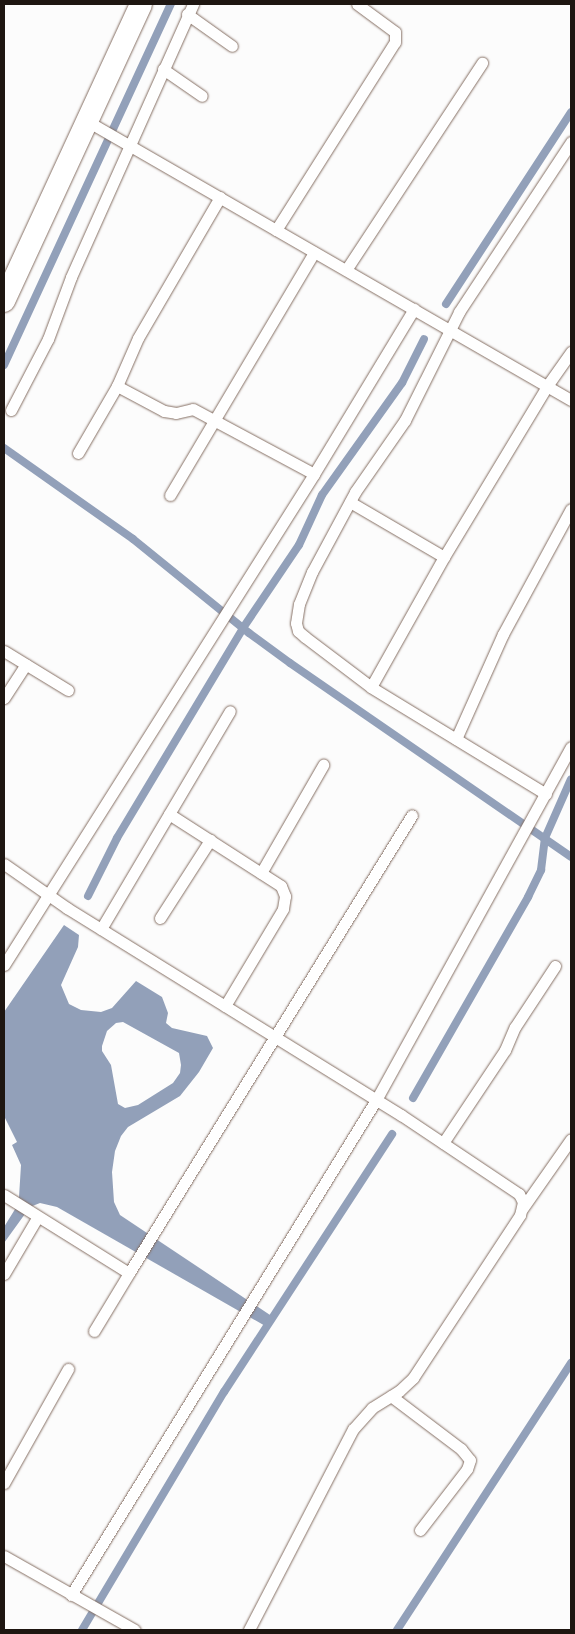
<!DOCTYPE html>
<style>
body{margin:0}
#map{position:relative;width:575px;height:1634px;overflow:hidden;background:#fcfcfc;font-family:Cabin,sans-serif}
div>[style]{position:absolute}
[style*='--x']{left:calc(var(--x)*1px);top:calc(var(--y)*1px);width:calc(var(--w)*1px);rotate:calc(var(--a)*1deg)}
.water>*{inset:0;background:#92a0b9}
.stream>*{height:8px;margin:-4px;padding:0 4px;transform-origin:4px;border-radius:4px;background:#92a0b9}
.roads{filter:drop-shadow(0 0 1px #856f63) drop-shadow(0 0 1px #856f63)}
.service>*{height:11px;margin:-5.5px;padding:0 5.5px;transform-origin:5.5px;border-radius:5.5px;background:#fff}
.minor>*{height:22px;margin:-11px;padding:0 11px;transform-origin:11px;border-radius:11px;background:#fff}
span{translate:-50% -50%;white-space:nowrap;text-align:center;line-height:1.15;-webkit-text-stroke:4px #fff;paint-order:stroke}
.frame{position:absolute;inset:0;border:5px solid #1e1611;pointer-events:none}
</style>
<div id="map">
<div class="water">
<div style="clip-path:polygon(evenodd,64px 925px,79px 935px,78px 947px,61px 985px,69px 1004px,81px 1010px,101px 1012px,112px 1008px,136px 981px,162px 997px,168px 1013px,166px 1023px,172px 1028px,207px 1036px,213px 1048px,199px 1072px,180px 1096px,128px 1127px,121px 1136px,115px 1151px,112px 1172px,114px 1202px,120px 1215px,273px 1317px,267px 1327px,57px 1207px,40px 1203px,30px 1207px,4px 1243px,4px 1227px,17px 1206px,19px 1197px,21px 1165px,12px 1145px,17px 1142px,4px 1116px,4px 1012px,64px 925px,123px 1022px,179px 1053px,181px 1065px,180px 1073px,173px 1083px,138px 1105px,125px 1108px,118px 1104px,111px 1065px,102px 1051px,102px 1046px,107px 1031px,116px 1023px,123px 1022px)"></div>
</div>
<div class="stream">
<div style="--x:446;--y:304;--w:229;--a:-56.9"></div>
<div style="--x:4;--y:365;--w:398;--a:-65.2"></div>
<div style="--x:4;--y:448;--w:158;--a:35.2"></div>
<div style="--x:133;--y:539;--w:149;--a:39"></div>
<div style="--x:249;--y:633;--w:51;--a:36.2"></div>
<div style="--x:290;--y:663;--w:341;--a:34.6"></div>
<div style="--x:88;--y:896;--w:65;--a:-63.4"></div>
<div style="--x:117;--y:838;--w:245;--a:-59"></div>
<div style="--x:243;--y:628;--w:100;--a:-56"></div>
<div style="--x:299;--y:545;--w:55;--a:-65.3"></div>
<div style="--x:322;--y:495;--w:138;--a:-54.5"></div>
<div style="--x:402;--y:383;--w:49;--a:-63.4"></div>
<div style="--x:413;--y:1098;--w:232;--a:-60.2"></div>
<div style="--x:528;--y:897;--w:30;--a:-64"></div>
<div style="--x:541;--y:870;--w:32;--a:-83"></div>
<div style="--x:545;--y:838;--w:64;--a:-66.2"></div>
<div style="--x:82;--y:1630;--w:277;--a:-59.2"></div>
<div style="--x:224;--y:1392;--w:308;--a:-56.9"></div>
<div style="--x:397;--y:1630;--w:319;--a:-56.9"></div>
</div>
<div class="roads">
<div class="service">
<div style="--x:187;--y:14;--w:55;--a:35.4"></div>
<div style="--x:163;--y:69;--w:47;--a:34.7"></div>
<div style="--x:87;--y:121;--w:559;--a:29.96"></div>
<div style="--x:276;--y:230;--w:222;--a:-57.7"></div>
<div style="--x:395;--y:42;--w:10;--a:-90"></div>
<div style="--x:395;--y:32;--w:47;--a:-143.6"></div>
<div style="--x:346;--y:270;--w:248;--a:-56.7"></div>
<div style="--x:117;--y:386;--w:53;--a:28"></div>
<div style="--x:164;--y:411;--w:12;--a:9"></div>
<div style="--x:176;--y:413;--w:17;--a:-13"></div>
<div style="--x:193;--y:409;--w:137;--a:28.2"></div>
<div style="--x:11;--y:410;--w:80;--a:-62.5"></div>
<div style="--x:48;--y:339;--w:66;--a:-69.6"></div>
<div style="--x:71;--y:277;--w:299;--a:-65.9"></div>
<div style="--x:78;--y:453;--w:78;--a:-59.8"></div>
<div style="--x:117;--y:386;--w:52;--a:-66.4"></div>
<div style="--x:138;--y:338;--w:163;--a:-59.8"></div>
<div style="--x:170;--y:495;--w:282;--a:-59.3"></div>
<div style="--x:350;--y:502;--w:109;--a:30.3"></div>
<div style="--x:4;--y:651;--w:75;--a:31.4"></div>
<div style="--x:371;--y:687;--w:149;--a:-60.7"></div>
<div style="--x:444;--y:557;--w:200;--a:-58.9"></div>
<div style="--x:547;--y:386;--w:42;--a:-54.8"></div>
<div style="--x:4;--y:698;--w:40;--a:-57.1"></div>
<div style="--x:456;--y:739;--w:115;--a:-65.9"></div>
<div style="--x:503;--y:634;--w:142;--a:-61.5"></div>
<div style="--x:546;--y:794;--w:205;--a:-148.6"></div>
<div style="--x:371;--y:687;--w:83;--a:-142.9"></div>
<div style="--x:305;--y:637;--w:9;--a:-139"></div>
<div style="--x:298;--y:631;--w:8;--a:-104"></div>
<div style="--x:296;--y:623;--w:19;--a:-81"></div>
<div style="--x:299;--y:604;--w:35;--a:-68"></div>
<div style="--x:312;--y:572;--w:91;--a:-61.7"></div>
<div style="--x:355;--y:492;--w:88;--a:-55.2"></div>
<div style="--x:405;--y:420;--w:121;--a:-63.4"></div>
<div style="--x:459;--y:312;--w:204;--a:-56.6"></div>
<div style="--x:169;--y:814;--w:133;--a:32.7"></div>
<div style="--x:281;--y:886;--w:11;--a:68"></div>
<div style="--x:285;--y:896;--w:13;--a:99"></div>
<div style="--x:283;--y:909;--w:113;--a:120.9"></div>
<div style="--x:4;--y:864;--w:77;--a:34.9"></div>
<div style="--x:67;--y:908;--w:393;--a:31.8"></div>
<div style="--x:401;--y:1115;--w:142;--a:33.8"></div>
<div style="--x:519;--y:1194;--w:9;--a:63"></div>
<div style="--x:523;--y:1202;--w:13;--a:103"></div>
<div style="--x:520;--y:1215;--w:195;--a:123.3"></div>
<div style="--x:413;--y:1378;--w:19;--a:137"></div>
<div style="--x:399;--y:1391;--w:32;--a:148"></div>
<div style="--x:372;--y:1408;--w:28;--a:132"></div>
<div style="--x:353;--y:1429;--w:226;--a:117.4"></div>
<div style="--x:261;--y:873;--w:125;--a:-60.1"></div>
<div style="--x:160;--y:918;--w:93;--a:-57.3"></div>
<div style="--x:101;--y:929;--w:253;--a:-59.4"></div>
<div style="--x:4;--y:965;--w:581;--a:-57.73"></div>
<div style="--x:314;--y:474;--w:193;--a:-58.8"></div>
<div style="--x:443;--y:1143;--w:112;--a:-56.3"></div>
<div style="--x:505;--y:1050;--w:25;--a:-67"></div>
<div style="--x:515;--y:1027;--w:73;--a:-56.7"></div>
<div style="--x:4;--y:1195;--w:147;--a:32"></div>
<div style="--x:129;--y:1273;--w:538;--a:-58.29"></div>
<div style="--x:522;--y:1209;--w:85;--a:-55"></div>
<div style="--x:4;--y:1274;--w:65;--a:-59.5"></div>
<div style="--x:94;--y:1331;--w:68;--a:-58.9"></div>
<div style="--x:391;--y:1396;--w:88;--a:37.1"></div>
<div style="--x:461;--y:1449;--w:14;--a:51"></div>
<div style="--x:470;--y:1460;--w:9;--a:108"></div>
<div style="--x:467;--y:1469;--w:77;--a:127.6"></div>
<div style="--x:4;--y:1483;--w:131;--a:-60.7"></div>
<div style="--x:4;--y:1556;--w:150;--a:29.5"></div>
<div style="--x:71;--y:1595;--w:581;--a:-58.36"></div>
<div style="--x:376;--y:1100;--w:403;--a:-61.1"></div>
</div>
<div class="minor">
<div style="--x:4;--y:301;--w:327;--a:-65.2"></div>
</div>
</div>
<div class="frame"></div>
</div>
